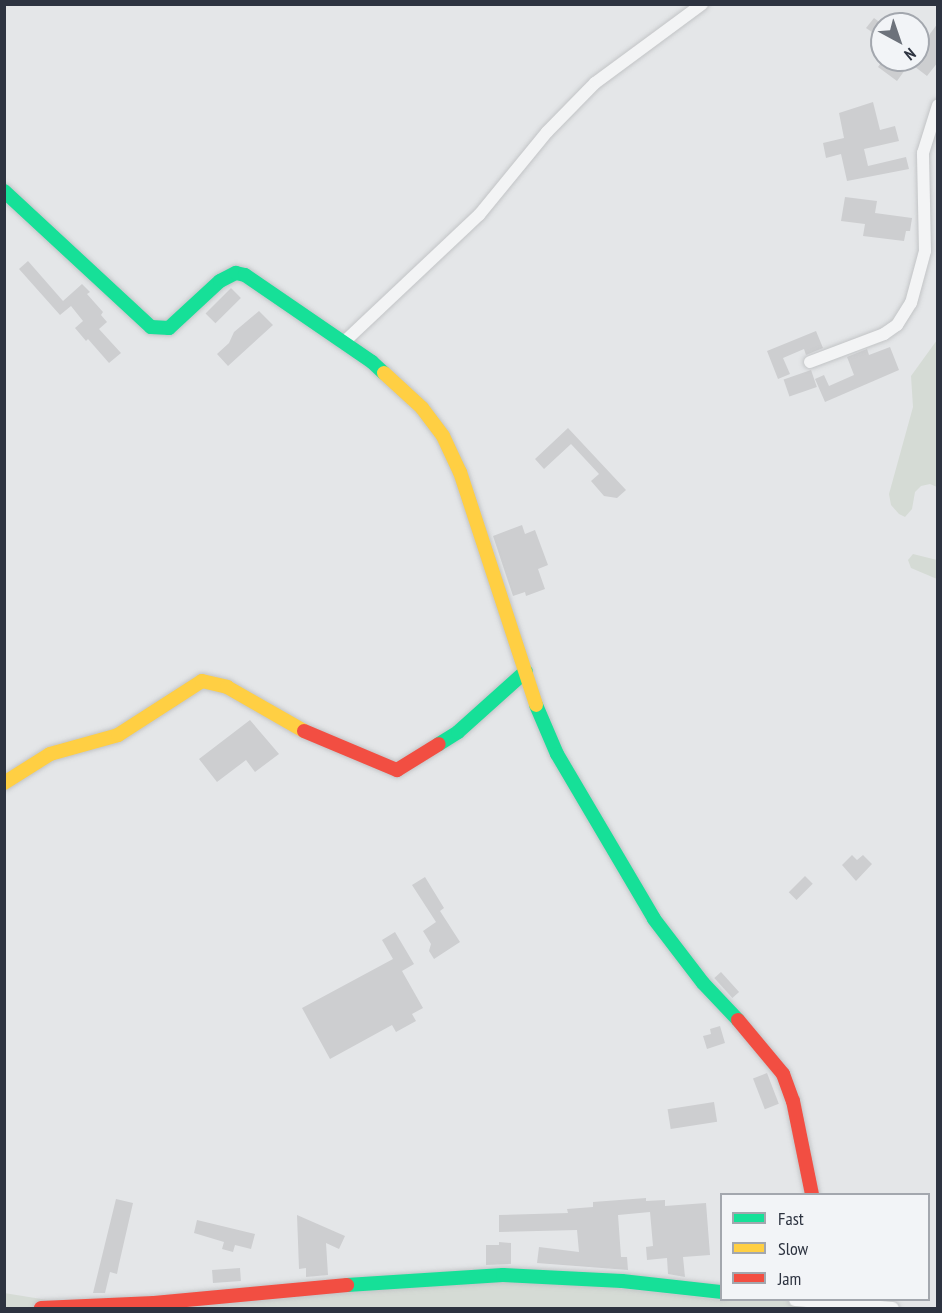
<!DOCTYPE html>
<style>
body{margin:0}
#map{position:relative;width:942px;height:1313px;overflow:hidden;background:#e4e6e8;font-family:"PT Sans Narrow",sans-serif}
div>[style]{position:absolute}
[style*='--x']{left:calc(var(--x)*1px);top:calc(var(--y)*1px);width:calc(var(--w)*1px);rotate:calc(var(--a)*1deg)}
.green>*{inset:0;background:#d5dbd5}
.building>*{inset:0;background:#cdced0;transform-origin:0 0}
.roads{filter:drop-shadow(0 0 2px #c2c4c6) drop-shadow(0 0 2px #c2c4c6)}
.street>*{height:12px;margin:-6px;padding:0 6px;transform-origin:6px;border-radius:6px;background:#f3f4f5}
.fast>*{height:14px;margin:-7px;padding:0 7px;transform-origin:7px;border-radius:7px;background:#16e098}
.slow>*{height:14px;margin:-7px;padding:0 7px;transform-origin:7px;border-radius:7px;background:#ffcf43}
.jam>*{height:14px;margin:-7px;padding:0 7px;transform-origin:7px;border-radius:7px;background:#f24e42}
span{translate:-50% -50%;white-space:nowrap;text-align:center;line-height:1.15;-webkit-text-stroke:5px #f2f4f7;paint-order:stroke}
.frame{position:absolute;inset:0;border:6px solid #2d3340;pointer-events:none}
.legend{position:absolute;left:720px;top:1193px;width:210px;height:108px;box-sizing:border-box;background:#f2f4f7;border:2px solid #a3a7ae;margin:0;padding:8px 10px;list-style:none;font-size:18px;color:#2d3340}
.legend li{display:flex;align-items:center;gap:12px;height:30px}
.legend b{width:30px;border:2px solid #a3a7ae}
.north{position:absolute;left:870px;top:12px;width:60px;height:60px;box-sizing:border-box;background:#f2f4f7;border:2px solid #a3a7ae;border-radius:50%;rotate:140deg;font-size:16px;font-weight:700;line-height:24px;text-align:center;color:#2d3340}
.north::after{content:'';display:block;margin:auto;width:21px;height:27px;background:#6d727b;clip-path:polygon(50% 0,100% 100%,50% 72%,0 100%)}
</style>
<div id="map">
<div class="green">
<div style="clip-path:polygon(937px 340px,937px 487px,930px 484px,921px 486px,915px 492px,912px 509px,905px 517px,899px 514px,891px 505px,889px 494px,913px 407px,911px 376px)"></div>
<div style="clip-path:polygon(913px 554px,937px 560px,937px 579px,911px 568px,908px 560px)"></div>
<div style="clip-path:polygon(503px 1275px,722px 1300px,795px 1300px,893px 1308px,5px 1308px,4px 1293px,85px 1306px)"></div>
</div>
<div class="building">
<div style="clip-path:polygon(874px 18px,882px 24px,882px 39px,866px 28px)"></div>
<div style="clip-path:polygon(938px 23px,938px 62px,927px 76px,910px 63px,897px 81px,878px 67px,883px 60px,918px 60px,918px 50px)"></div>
<div style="clip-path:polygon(873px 102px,880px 130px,895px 126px,899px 141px,864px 149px,868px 166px,906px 157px,909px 169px,847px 181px,841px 154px,826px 158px,823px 143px,844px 138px,839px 113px)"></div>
<div style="clip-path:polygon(845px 197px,877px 201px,875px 213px,912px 218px,910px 231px,906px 231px,904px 241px,863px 236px,865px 224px,841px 221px)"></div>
<div style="clip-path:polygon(28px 261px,63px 301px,82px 284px,90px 292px,87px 294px,103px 312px,101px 315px,107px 322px,99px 329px,121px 353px,109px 363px,88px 339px,86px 341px,75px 328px,83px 321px,71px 306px,60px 315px,19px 269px)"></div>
<div style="left:231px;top:288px;width:14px;height:36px;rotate:45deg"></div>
<div style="clip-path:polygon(259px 311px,273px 325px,228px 366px,217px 354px,229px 343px,234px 332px)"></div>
<div style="clip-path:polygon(816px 331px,823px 348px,806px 355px,804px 349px,783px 358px,790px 374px,778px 379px,767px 351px)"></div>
<div style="clip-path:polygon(890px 347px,899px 370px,825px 402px,815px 379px,824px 375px,829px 386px,854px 375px,847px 357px,867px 349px,869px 355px)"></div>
<div style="left:811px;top:370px;width:18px;height:29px;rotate:71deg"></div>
<div style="clip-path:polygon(568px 428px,626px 490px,617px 498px,604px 496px,591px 481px,599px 474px,571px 444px,544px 469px,535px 459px)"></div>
<div style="clip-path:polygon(522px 525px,525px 534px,535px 530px,548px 565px,538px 569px,545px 589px,526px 596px,525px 592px,513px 596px,493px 536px)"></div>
<div style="clip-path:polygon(250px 720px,279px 754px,255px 772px,246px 760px,217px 782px,199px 759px)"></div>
<div style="clip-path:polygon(852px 855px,857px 860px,863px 855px,872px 864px,856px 881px,842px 865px)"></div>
<div style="left:805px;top:876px;width:11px;height:23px;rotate:45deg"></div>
<div style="clip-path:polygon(425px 877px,444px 908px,440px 911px,460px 942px,434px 959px,429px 951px,431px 944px,423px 931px,436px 922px,412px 885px)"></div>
<div style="clip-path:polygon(395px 932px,414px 964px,402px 971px,423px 1008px,412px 1014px,416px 1021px,396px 1032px,392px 1025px,330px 1059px,302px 1008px,393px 959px,382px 940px)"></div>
<div style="left:721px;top:972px;width:27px;height:9px;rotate:48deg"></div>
<div style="clip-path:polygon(720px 1026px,725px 1043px,707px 1049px,703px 1036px,711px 1034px,710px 1029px)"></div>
<div style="left:767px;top:1073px;width:33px;height:15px;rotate:69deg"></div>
<div style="left:714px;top:1102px;width:20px;height:47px;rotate:81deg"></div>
<div style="clip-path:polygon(646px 1198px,646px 1201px,665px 1200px,665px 1206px,706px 1203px,710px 1255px,683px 1257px,685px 1277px,668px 1274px,667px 1258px,647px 1260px,646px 1247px,653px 1246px,650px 1212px,618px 1215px,621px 1257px,627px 1257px,628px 1270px,537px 1263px,539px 1247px,579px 1252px,577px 1230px,499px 1232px,499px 1215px,568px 1213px,567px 1209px,593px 1207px,593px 1202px)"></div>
<div style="clip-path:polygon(116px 1199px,133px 1203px,119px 1264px,117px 1274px,110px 1272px,105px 1293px,93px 1293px)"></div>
<div style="clip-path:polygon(297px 1215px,345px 1236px,339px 1249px,326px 1243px,328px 1275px,306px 1277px,306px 1268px,299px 1269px)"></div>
<div style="clip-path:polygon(197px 1220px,255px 1234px,251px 1249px,235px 1245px,233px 1252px,222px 1249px,224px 1242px,194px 1233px)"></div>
<div style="clip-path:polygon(499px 1242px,511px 1243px,511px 1264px,486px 1265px,486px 1245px,499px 1245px)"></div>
<div style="left:240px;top:1268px;width:13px;height:28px;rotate:86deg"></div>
</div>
<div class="roads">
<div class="street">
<div style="--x:343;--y:343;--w:187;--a:-43.3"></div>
<div style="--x:479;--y:215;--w:107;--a:-50.7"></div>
<div style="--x:547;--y:132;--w:69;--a:-45.6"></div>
<div style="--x:595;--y:83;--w:133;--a:-36.4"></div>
<div style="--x:810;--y:362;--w:79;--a:-20.7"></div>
<div style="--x:884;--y:334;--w:16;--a:-35"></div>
<div style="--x:897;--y:325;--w:26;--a:-58"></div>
<div style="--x:911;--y:303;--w:54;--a:-74.9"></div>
<div style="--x:925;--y:251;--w:98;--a:-91.2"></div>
<div style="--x:923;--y:153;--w:50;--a:-72.6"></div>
<div style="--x:795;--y:1300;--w:98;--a:4.7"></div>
</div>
<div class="fast">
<div style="--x:4;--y:191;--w:200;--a:42.8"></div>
<div style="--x:151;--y:327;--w:18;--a:3"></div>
<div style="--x:169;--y:328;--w:69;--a:-42.7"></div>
<div style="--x:220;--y:281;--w:18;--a:-27"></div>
<div style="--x:236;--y:273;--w:9;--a:13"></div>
<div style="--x:245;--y:275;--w:154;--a:34.4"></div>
<div style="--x:372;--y:362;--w:16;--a:43"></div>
<div style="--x:536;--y:705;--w:53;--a:66.8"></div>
<div style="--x:557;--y:754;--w:191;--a:59.5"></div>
<div style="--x:654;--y:919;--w:81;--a:52.6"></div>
<div style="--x:703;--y:983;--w:51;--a:46.6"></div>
<div style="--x:439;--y:744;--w:22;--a:-32"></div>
<div style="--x:458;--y:732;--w:91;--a:-41.9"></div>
<div style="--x:347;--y:1285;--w:156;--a:-3.7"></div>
<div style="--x:503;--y:1275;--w:119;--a:2.9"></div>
<div style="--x:622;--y:1281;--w:101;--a:6.3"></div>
</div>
<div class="slow">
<div style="--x:384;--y:373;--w:52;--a:42.6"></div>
<div style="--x:422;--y:408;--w:35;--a:53"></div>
<div style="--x:443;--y:436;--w:40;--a:65"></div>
<div style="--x:460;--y:472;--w:245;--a:71.9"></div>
<div style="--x:4;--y:783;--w:54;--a:-32.2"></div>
<div style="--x:50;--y:754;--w:71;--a:-15.6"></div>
<div style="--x:118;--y:735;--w:100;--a:-32.7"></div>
<div style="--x:202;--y:681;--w:26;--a:13"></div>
<div style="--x:227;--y:687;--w:89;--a:29.7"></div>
</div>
<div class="jam">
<div style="--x:304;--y:731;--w:101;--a:22.8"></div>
<div style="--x:397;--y:770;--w:49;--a:-31.8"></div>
<div style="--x:738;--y:1020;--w:70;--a:50.2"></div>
<div style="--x:783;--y:1074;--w:29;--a:70"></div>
<div style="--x:793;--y:1101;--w:95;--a:78.5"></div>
<div style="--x:41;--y:1308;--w:113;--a:-2.5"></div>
<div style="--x:154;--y:1303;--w:194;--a:-5.3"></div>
</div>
</div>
<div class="frame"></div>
<ul class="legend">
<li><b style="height:8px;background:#16e098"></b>Fast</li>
<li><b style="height:8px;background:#ffcf43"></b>Slow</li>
<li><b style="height:8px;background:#f24e42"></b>Jam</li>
</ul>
<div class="north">N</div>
</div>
